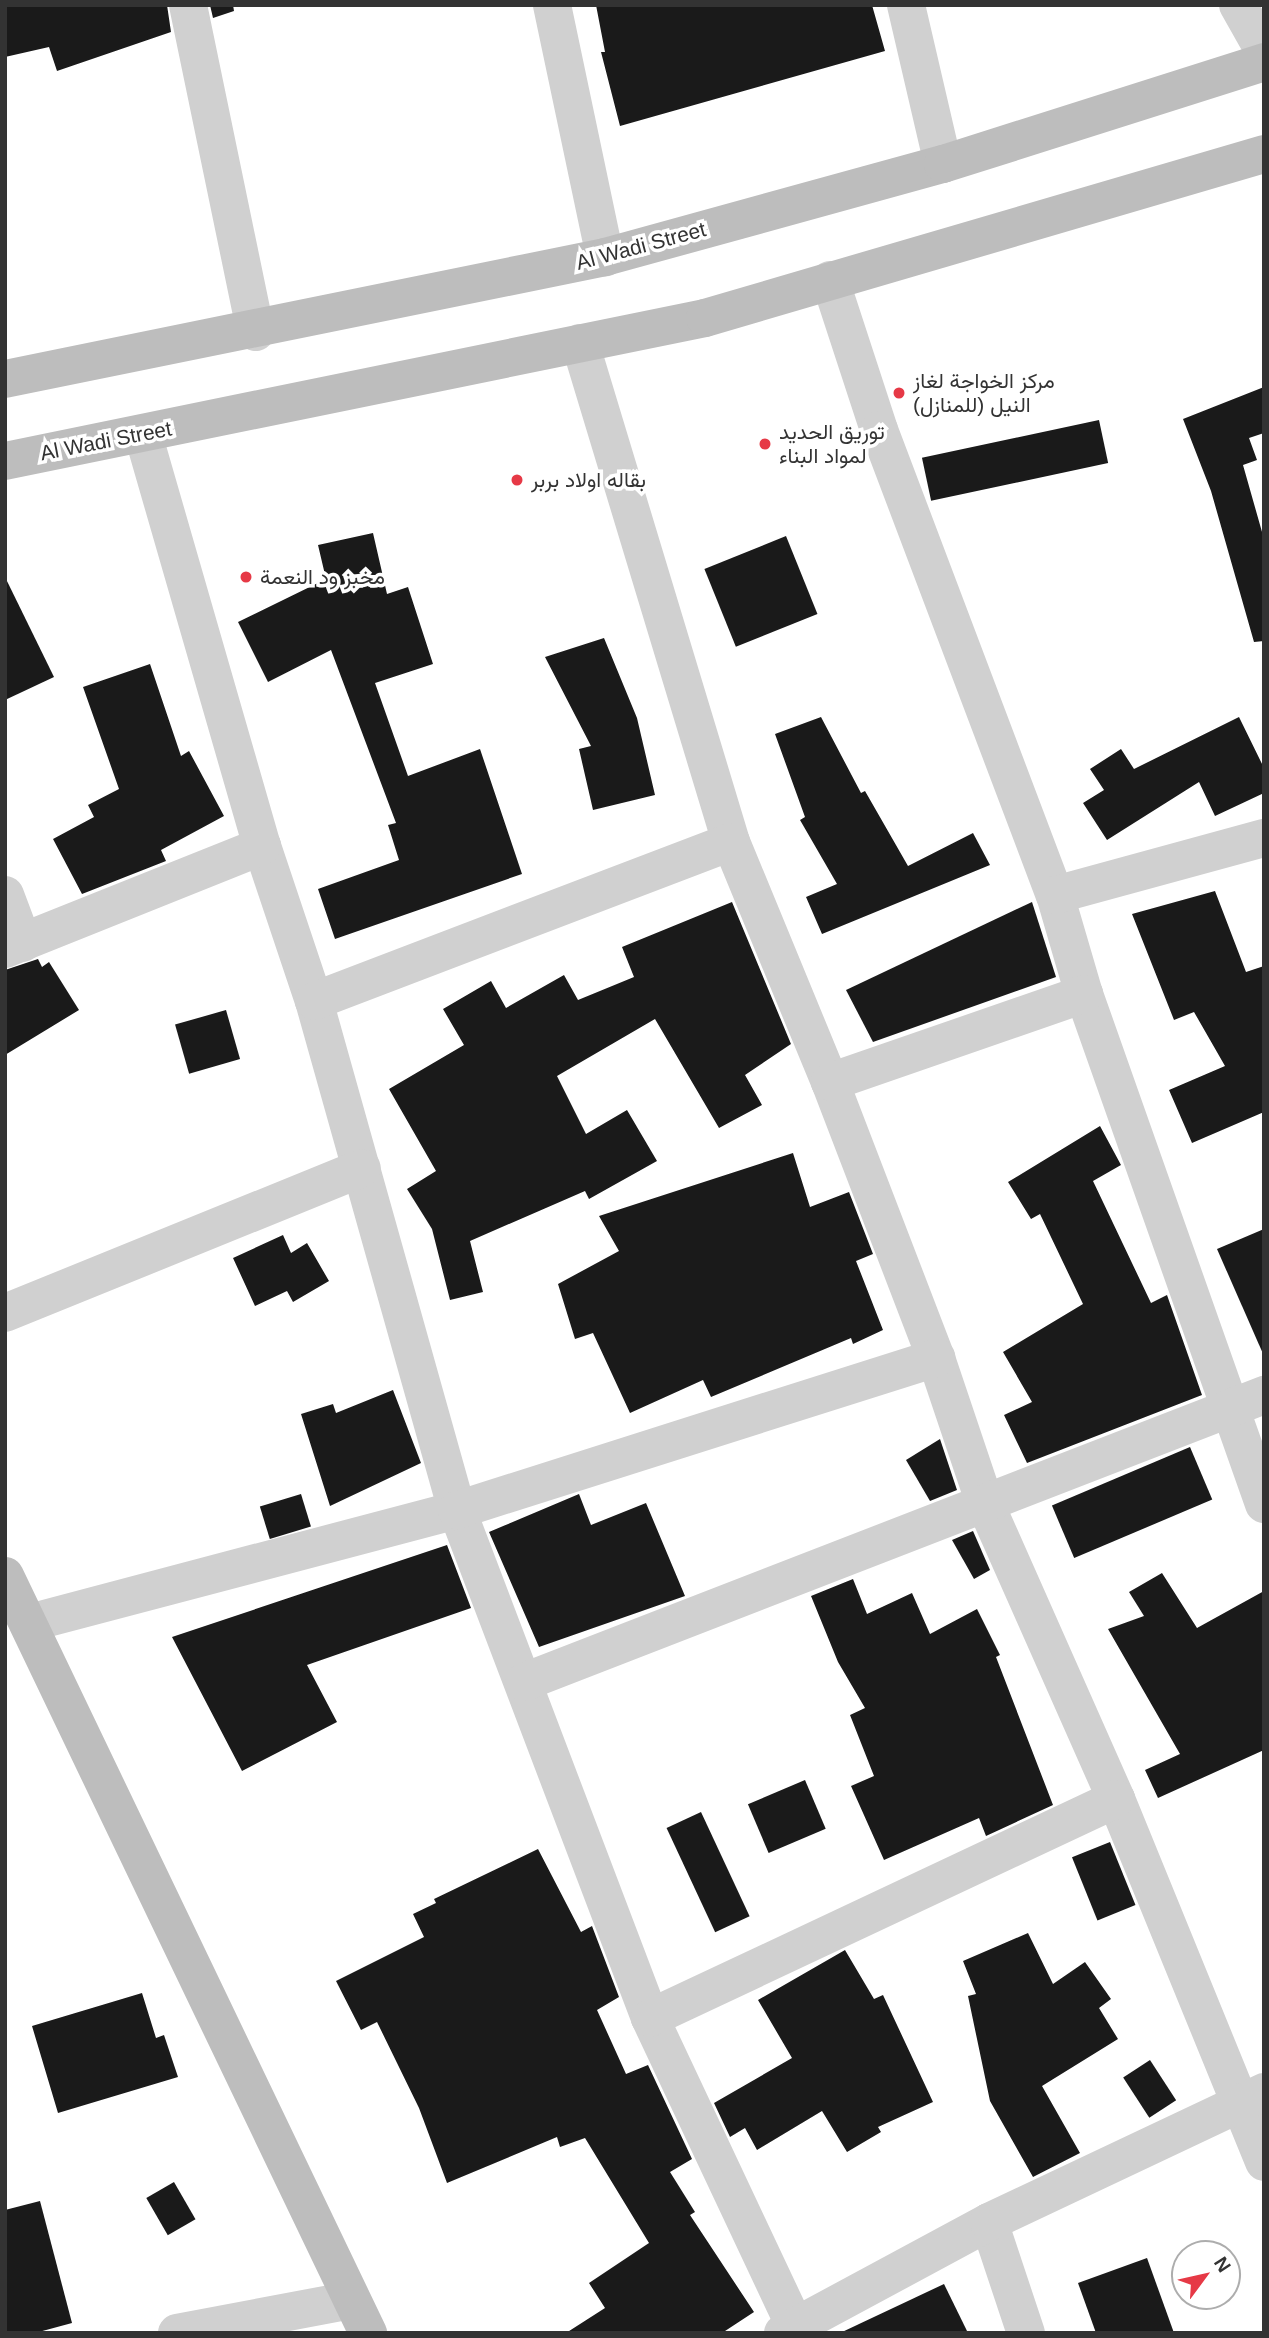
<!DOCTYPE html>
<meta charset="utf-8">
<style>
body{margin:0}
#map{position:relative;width:1269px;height:2338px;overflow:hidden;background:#fff;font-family:Arial,Vazirmatn,sans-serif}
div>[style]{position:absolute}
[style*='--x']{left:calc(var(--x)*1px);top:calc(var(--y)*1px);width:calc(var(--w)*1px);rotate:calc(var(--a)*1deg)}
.building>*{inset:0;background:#1a1a1a;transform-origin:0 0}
.street>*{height:38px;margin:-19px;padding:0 19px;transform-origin:19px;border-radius:19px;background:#d0d0d0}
.secondary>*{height:38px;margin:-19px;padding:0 19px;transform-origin:19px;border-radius:19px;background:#bdbdbd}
.dots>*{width:19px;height:19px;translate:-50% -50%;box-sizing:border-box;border:4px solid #fff;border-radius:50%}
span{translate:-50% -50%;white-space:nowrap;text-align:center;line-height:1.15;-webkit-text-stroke:7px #fff;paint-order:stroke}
.street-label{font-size:21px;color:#333}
.poi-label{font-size:21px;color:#333}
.left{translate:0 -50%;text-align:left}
.frame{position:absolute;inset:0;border:7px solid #333;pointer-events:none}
.north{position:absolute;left:1171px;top:2240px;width:70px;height:70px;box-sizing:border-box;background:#fff;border:2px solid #adadad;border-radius:50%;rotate:57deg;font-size:19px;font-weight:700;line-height:28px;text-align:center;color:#333}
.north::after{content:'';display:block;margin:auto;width:24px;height:32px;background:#e63946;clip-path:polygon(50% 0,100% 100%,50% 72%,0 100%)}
</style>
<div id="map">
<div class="building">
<div style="clip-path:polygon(5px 5px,167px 5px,171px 32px,57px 71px,49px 47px,5px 57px)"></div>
<div style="clip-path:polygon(210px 5px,233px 5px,234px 11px,213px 18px)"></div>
<div style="clip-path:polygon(596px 5px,872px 5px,885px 51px,620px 126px,601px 52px,605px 52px)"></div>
<div style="clip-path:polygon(1264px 387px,1264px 433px,1249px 438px,1257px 460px,1243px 465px,1264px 539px,1264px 641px,1254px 642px,1211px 491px,1183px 419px)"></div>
<div style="left:1099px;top:420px;width:44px;height:181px;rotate:78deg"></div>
<div style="clip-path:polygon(373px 533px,387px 594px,408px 587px,433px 664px,375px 683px,408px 776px,480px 749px,522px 874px,335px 939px,318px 889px,399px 860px,388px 825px,396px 823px,331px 650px,268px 682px,238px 622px,326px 579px,318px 545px)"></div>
<div style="left:786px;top:536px;width:84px;height:88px;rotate:68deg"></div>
<div style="clip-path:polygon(5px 577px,54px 677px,5px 700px)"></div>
<div style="clip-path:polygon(604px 638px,637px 718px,655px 795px,593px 810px,579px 749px,591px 746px,545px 657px)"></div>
<div style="clip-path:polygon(150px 664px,181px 756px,189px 751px,224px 816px,161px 850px,166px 861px,82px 894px,53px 839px,94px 817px,88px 805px,119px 789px,83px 687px)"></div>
<div style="clip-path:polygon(821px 717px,861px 793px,865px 791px,908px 866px,973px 833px,990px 865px,822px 934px,806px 897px,837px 884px,800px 820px,805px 817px,775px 734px)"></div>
<div style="clip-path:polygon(1239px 717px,1264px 768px,1264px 793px,1215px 816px,1199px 782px,1107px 840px,1083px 803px,1104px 790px,1090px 769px,1121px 749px,1134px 769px)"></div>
<div style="clip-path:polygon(1215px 891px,1246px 972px,1264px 966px,1264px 1112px,1192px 1143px,1169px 1090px,1225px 1066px,1194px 1012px,1174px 1020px,1132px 914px)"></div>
<div style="clip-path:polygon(732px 902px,791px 1044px,745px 1075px,762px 1105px,719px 1128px,655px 1019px,557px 1076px,586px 1134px,627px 1110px,657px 1161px,589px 1199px,585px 1191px,470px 1241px,483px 1292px,450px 1300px,432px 1229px,407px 1189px,436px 1171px,389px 1089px,464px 1045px,443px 1009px,491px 981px,506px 1008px,564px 975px,578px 1000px,634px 977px,622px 947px)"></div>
<div style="clip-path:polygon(1032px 902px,1056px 977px,873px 1042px,846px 990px)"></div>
<div style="clip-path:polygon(38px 959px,42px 967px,49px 962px,79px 1010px,5px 1055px,5px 970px)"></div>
<div style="left:226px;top:1010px;width:51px;height:53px;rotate:74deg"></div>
<div style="clip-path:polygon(1100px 1126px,1121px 1165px,1093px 1181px,1151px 1303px,1167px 1295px,1202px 1395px,1027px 1463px,1004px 1415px,1032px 1402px,1003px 1352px,1083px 1304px,1040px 1214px,1031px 1219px,1008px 1182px)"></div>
<div style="clip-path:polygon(793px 1153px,810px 1207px,849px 1192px,873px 1254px,856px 1261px,883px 1330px,853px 1344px,851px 1338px,711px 1397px,703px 1380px,630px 1413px,593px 1333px,575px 1339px,558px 1284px,619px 1251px,599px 1216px)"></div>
<div style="clip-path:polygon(1264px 1229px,1264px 1356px,1217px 1249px)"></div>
<div style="clip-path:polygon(283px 1235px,291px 1253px,307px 1243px,329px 1281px,293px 1302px,287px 1291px,255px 1306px,233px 1258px)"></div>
<div style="clip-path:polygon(393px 1390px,421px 1463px,330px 1506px,301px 1414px,333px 1404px,336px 1413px)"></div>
<div style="clip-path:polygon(940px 1439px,957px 1490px,930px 1501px,906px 1460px)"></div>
<div style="left:1190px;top:1447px;width:57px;height:150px;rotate:67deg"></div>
<div style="left:301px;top:1494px;width:34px;height:43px;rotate:73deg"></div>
<div style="clip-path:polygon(579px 1494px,591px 1525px,646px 1503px,685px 1596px,539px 1647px,489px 1532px)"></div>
<div style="clip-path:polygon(973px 1531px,990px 1570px,974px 1579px,952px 1540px)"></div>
<div style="clip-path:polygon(447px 1545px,471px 1608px,307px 1665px,337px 1722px,242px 1771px,172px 1637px)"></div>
<div style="clip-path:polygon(1162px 1573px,1197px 1628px,1264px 1591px,1264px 1750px,1158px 1798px,1145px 1770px,1180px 1754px,1108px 1629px,1144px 1616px,1129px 1592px)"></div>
<div style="clip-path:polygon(853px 1579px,867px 1614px,912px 1593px,930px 1634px,977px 1609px,1000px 1655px,996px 1657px,1053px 1805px,986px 1836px,979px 1818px,884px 1860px,851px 1786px,874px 1776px,850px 1715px,865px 1708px,838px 1662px,811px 1596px)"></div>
<div style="left:805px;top:1780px;width:53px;height:62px;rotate:67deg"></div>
<div style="left:701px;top:1812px;width:115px;height:38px;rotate:65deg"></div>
<div style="left:1110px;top:1842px;width:68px;height:41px;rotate:68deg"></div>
<div style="clip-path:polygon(538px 1849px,581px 1932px,592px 1926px,619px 1997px,597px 2010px,626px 2074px,648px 2065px,692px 2159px,670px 2172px,695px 2212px,690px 2215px,754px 2312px,722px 2333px,566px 2333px,605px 2308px,589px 2283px,649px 2243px,585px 2138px,560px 2147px,557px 2137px,447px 2183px,419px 2108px,377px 2022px,361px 2030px,336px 1981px,424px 1937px,413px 1914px,436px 1903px,434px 1899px)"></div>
<div style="clip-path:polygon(1028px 1933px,1053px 1984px,1085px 1962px,1111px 1999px,1099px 2008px,1118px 2039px,1042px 2086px,1080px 2153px,1033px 2177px,990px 2101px,968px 1996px,976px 1994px,963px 1961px)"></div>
<div style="clip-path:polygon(845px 1950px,874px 1999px,883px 1995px,933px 2102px,878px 2127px,881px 2132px,847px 2152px,822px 2111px,757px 2150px,745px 2128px,730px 2137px,714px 2103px,792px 2058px,758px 2000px)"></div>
<div style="clip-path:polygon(142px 1993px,156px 2038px,164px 2035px,178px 2077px,58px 2113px,32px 2026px)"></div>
<div style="left:1150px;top:2060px;width:48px;height:32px;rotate:57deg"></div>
<div style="left:174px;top:2182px;width:43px;height:32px;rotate:60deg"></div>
<div style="clip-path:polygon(40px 2201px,72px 2323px,35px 2333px,5px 2333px,5px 2210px)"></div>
<div style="clip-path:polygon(1147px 2258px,1174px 2333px,1096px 2333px,1078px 2283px)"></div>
<div style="clip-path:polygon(944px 2284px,968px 2333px,840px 2333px)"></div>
</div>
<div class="street">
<div style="--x:188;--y:5;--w:334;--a:78.3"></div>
<div style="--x:552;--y:5;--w:258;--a:78.1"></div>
<div style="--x:906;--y:5;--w:163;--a:76.9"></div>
<div style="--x:1238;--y:5;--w:53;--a:60.5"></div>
<div style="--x:830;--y:280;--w:158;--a:71.9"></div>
<div style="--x:879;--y:430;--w:497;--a:69.3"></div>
<div style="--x:1055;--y:895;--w:103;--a:73.7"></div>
<div style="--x:1084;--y:994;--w:541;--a:70.56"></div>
<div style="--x:580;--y:343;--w:521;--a:73.16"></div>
<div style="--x:731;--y:842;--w:260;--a:67.6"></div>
<div style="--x:830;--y:1082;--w:296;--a:69"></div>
<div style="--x:936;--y:1358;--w:151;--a:71.4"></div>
<div style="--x:984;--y:1501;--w:326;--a:66.1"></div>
<div style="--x:1116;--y:1799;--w:392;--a:67.8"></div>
<div style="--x:143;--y:434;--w:429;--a:73.9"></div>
<div style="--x:262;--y:846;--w:163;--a:71.5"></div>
<div style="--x:314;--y:1001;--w:529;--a:74.31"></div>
<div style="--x:457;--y:1510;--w:543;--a:69.2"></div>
<div style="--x:650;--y:2018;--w:340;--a:64.8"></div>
<div style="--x:5;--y:895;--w:51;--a:69.4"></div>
<div style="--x:1055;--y:895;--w:217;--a:-15.3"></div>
<div style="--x:5;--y:949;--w:277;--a:-21.8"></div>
<div style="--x:314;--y:1001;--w:446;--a:-20.9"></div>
<div style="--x:830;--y:1082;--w:269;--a:-19.1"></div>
<div style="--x:5;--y:1313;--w:385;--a:-22.1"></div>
<div style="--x:29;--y:1623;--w:443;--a:-14.8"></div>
<div style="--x:457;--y:1510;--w:503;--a:-17.61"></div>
<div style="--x:524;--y:1682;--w:794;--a:-21.2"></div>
<div style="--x:650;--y:2018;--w:515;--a:-25.17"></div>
<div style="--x:989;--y:2222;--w:117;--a:71.6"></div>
<div style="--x:177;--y:2333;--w:177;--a:-10.7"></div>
<div style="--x:783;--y:2333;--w:234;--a:-28.3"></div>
<div style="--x:989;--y:2222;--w:304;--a:-25.3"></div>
</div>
<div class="secondary">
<div style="--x:5;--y:379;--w:612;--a:-11.49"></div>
<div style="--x:605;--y:257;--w:351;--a:-15.4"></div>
<div style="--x:943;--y:164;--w:337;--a:-17.6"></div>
<div style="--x:5;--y:461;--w:714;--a:-11.55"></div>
<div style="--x:705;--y:318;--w:583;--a:-16.35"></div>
<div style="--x:5;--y:1576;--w:840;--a:64.38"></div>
</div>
<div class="dots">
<div style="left:899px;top:393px;background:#e63946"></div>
<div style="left:765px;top:444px;background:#e63946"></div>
<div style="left:517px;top:480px;background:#e63946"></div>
<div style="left:246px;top:577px;background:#e63946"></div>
</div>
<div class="street-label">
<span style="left:641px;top:246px;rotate:-15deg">Al Wadi Street</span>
<span style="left:106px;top:441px;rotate:-11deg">Al Wadi Street</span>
</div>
<div class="poi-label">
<span class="left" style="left:913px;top:393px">مركز الخواجة لغاز<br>النيل (للمنازل)</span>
<span class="left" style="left:779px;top:444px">توريق الحديد<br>لمواد البناء</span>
<span class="left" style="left:531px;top:480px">بقاله اولاد بربر</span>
<span class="left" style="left:260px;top:577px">مخبز ود النعمة</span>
</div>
<div class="frame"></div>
<div class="north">N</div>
</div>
